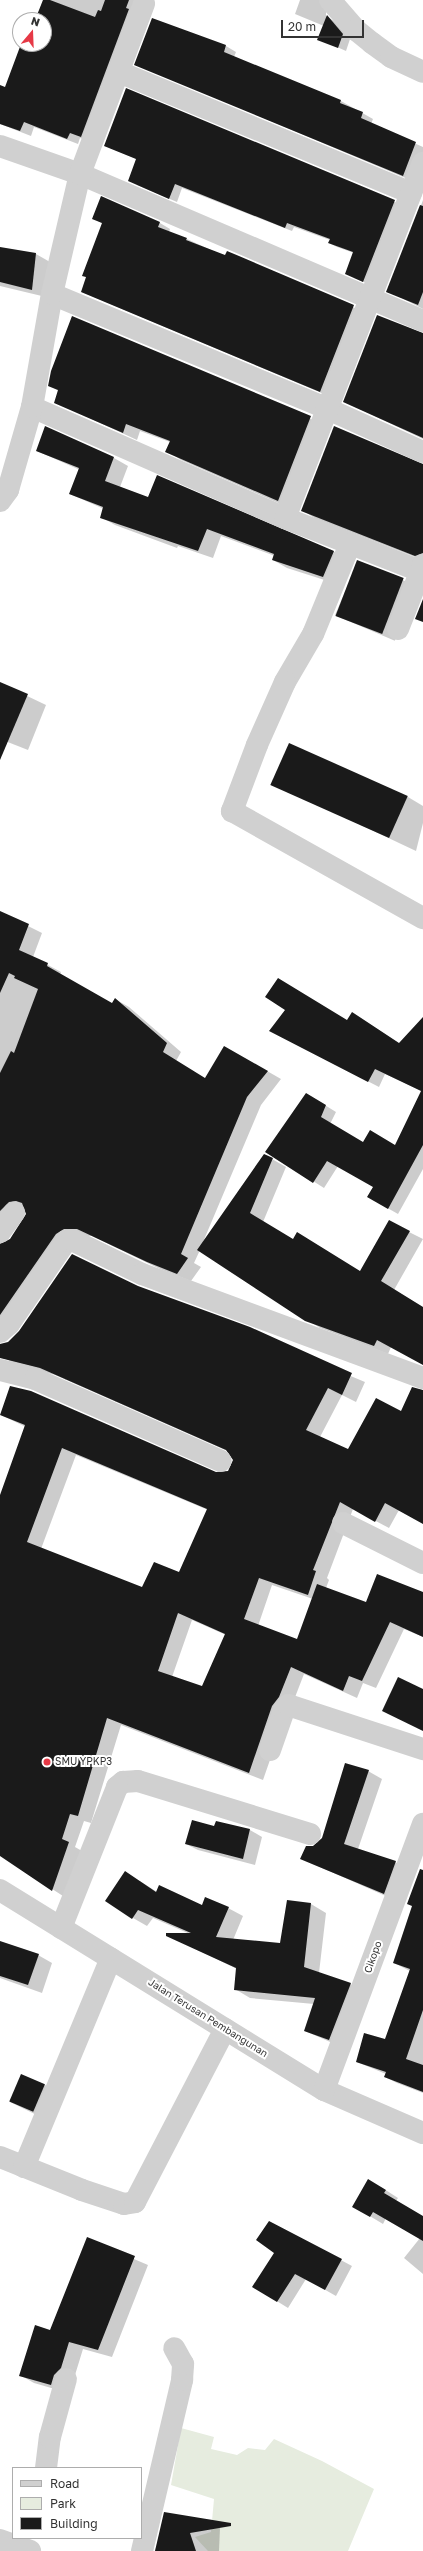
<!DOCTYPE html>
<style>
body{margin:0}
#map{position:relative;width:423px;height:2551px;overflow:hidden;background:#fff;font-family:"Golos Text",sans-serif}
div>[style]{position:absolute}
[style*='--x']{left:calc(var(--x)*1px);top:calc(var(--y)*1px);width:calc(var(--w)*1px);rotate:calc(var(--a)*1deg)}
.green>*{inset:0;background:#e6ecdf}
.shadow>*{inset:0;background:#0003;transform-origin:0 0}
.building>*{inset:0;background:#1a1a1a;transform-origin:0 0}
.minor>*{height:22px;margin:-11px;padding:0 11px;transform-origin:11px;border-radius:11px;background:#d0d0d0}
.dots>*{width:11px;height:11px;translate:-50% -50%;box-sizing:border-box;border:2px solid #fff;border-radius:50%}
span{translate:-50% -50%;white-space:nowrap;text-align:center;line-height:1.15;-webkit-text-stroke:4px #fff;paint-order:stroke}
.poi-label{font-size:10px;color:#333}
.left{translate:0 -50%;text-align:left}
.street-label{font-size:10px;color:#333}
.legend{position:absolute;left:12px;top:2467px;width:130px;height:72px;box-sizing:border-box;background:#fff;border:1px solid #adadad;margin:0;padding:5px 7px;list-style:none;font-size:12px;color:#333}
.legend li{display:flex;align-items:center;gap:8px;height:20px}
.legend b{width:20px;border:1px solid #adadad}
.north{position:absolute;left:12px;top:12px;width:40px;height:40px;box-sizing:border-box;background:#fff;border:1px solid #adadad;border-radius:50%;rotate:19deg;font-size:11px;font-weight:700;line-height:16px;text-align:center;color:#333}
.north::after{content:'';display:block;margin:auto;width:14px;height:18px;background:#e63946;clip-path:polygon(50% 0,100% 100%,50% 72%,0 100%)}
.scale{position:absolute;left:281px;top:20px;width:83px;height:18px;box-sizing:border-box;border:2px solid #333;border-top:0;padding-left:5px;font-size:12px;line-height:14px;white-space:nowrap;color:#333;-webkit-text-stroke:3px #fff;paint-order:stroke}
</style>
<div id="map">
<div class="green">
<div style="clip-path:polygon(181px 2428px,214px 2437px,211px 2449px,237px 2455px,248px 2448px,265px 2450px,274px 2439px,322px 2461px,374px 2489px,348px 2551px,208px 2551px,195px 2537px,211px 2532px,214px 2499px,171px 2485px)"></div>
</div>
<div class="shadow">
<div style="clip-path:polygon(43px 0,141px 0,91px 142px,80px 138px,78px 144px,34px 127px,31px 136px,0 124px,0 100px,27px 44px,44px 44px,44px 20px,36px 20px)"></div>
<div style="clip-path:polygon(300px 0,326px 0,326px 16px,334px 21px,350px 39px,346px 51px,319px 39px,324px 26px,295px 14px)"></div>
<div style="clip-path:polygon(153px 19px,226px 46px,236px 52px,234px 57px,341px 101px,373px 119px,371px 124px,423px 147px,423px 164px,415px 182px,136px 64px)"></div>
<div style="clip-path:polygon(126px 90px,402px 205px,371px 285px,354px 278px,354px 253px,337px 247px,329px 243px,330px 240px,294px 227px,292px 231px,182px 188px,177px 202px,137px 185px,137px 159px,105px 146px)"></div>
<div style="clip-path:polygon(101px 198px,160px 223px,170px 229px,169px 232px,187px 239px,185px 245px,187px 239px,226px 257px,239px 257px,364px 312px,331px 397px,82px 292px,87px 278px,83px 275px,103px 224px,93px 218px)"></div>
<div style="clip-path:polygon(423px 200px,423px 309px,388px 291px)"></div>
<div style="clip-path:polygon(0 248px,36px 254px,50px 262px,46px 297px,0 286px)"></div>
<div style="clip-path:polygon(72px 317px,325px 425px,292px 509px,181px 460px,167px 451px,170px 442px,140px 431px,137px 440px,55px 402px,59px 391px,49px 386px)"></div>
<div style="clip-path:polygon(423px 333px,423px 439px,345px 402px)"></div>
<div style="clip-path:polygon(37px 451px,114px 458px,128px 466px,120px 487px,149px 498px,333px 551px,347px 560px,337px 584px,287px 568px,273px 560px,275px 556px,221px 536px,213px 558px,178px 546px,177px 548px,115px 525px,101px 517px,104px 509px,70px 494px,80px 470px)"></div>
<div style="clip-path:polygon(423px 464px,423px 560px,316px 519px,302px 510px)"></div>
<div style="left:358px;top:561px;width:65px;height:59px;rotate:23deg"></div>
<div style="clip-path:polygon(0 683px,46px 705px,28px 750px,0 739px)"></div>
<div style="clip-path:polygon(276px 785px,408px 797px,423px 806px,423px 823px,416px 851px)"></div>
<div style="clip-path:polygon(evenodd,0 912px,42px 933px,33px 957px,61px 972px,60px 975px,112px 1005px,115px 999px,129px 1007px,181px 1052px,176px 1061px,205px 1079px,225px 1047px,281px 1079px,261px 1105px,203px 1242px,265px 1155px,286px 1167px,263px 1222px,293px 1240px,361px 1272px,409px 1232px,423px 1239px,394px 1290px,423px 1307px,423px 1364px,391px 1347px,388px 1354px,320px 1328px,200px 1250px,194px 1263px,201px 1267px,191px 1281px,162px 1270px,92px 1236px,78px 1236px,0 1320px,0 912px,24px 1209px,27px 1215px,10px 1241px,2px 1244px,1px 1238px,24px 1209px)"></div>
<div style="clip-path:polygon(353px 1013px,400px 1044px,423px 1018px,423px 1169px,398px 1214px,368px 1197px,374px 1187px,338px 1166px,324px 1188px,267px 1152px,307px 1094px,336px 1112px,330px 1124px,363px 1143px,396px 1147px,422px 1091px,385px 1074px,379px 1087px,280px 1036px,347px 1021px)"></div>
<div style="clip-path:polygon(evenodd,137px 1287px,365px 1382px,356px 1402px,342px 1395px,320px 1437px,349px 1450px,401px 1412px,423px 1391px,423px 1523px,399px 1510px,389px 1528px,353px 1509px,327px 1578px,329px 1580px,326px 1588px,366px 1603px,423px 1593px,423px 1637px,404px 1629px,376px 1688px,363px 1683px,357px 1698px,304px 1674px,292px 1705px,286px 1714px,263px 1780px,121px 1725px,91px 1823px,84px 1821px,75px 1847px,82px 1851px,66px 1898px,0 1855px,0 1498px,26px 1427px,1px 1415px,216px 1473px,229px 1472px,234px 1466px,232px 1453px,55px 1375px,17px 1365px,3px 1357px,137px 1287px,76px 1455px,208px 1510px,179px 1573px,142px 1588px,41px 1549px,76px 1455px,137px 1287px,272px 1585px,313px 1599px,297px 1640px,258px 1626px,272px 1585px,137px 1287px,192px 1620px,226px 1635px,202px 1687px,172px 1677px,192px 1620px)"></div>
<div style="clip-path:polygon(368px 1771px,382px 1779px,358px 1849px,395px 1862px,409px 1870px,397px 1901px,302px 1859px,323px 1839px)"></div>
<div style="clip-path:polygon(216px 1822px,250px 1830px,262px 1837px,255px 1865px,198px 1850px,186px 1844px,215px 1828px)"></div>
<div style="clip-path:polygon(140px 1881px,157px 1892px,203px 1906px,228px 1908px,243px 1916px,233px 1940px,281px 1944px,288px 1901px,311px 1904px,326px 1913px,319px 1973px,350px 1984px,365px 1992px,344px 2048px,305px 2031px,314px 2004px,250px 1998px,235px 1989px,237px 1969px,167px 1935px,190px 1934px,153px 1918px,147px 1926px,133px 1918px)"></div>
<div style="clip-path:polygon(423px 1920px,423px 2093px,397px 2083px,385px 2077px,386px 2074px,357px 2062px,385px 2040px,410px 1971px,394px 1963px)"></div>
<div style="clip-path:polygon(0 1942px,38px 1955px,52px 1963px,42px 1993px,0 1978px)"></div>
<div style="clip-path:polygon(45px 2085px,59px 2093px,47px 2120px,10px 2102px)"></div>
<div style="clip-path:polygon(381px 2187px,398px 2198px,396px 2201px,423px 2217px,423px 2274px,404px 2258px,420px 2238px,386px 2218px,383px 2224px,353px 2206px)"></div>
<div style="clip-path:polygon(270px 2222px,352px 2266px,336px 2296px,306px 2279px,288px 2308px,254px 2287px,275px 2253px)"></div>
<div style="clip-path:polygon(87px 2239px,148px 2265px,112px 2357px,83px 2349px,75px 2375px,65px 2392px,34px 2383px,20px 2375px,51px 2331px)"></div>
<div style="clip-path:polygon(165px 2513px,220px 2528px,219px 2551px,155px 2551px)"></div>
</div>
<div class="building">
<div style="clip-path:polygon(43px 0,50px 0,95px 17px,98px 10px,101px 11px,105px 0,129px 0,126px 8px,129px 9px,81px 137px,70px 133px,67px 139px,24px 122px,20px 131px,0 124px,0 85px,5px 87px,21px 44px,44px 44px,44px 20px,35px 20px)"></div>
<div style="clip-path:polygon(327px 15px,343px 34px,338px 48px,317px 40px)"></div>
<div style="clip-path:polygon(152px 18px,226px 45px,224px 52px,341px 100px,340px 103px,363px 112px,361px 118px,416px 142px,403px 176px,134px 65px)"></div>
<div style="clip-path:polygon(126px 88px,395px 200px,363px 282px,345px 274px,353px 252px,328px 243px,330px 239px,287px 223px,285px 228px,175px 184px,169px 199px,128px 181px,136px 159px,104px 146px)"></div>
<div style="clip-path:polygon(101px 196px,160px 222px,158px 227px,187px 238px,186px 240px,225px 255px,227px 251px,239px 256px,354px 305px,320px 392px,81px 292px,86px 277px,82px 276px,102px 223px,92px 219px)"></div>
<div style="clip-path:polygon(420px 205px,423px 206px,423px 292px,418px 305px,386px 292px)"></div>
<div style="clip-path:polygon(0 247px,36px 253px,32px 290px,0 282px)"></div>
<div style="clip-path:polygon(377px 315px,423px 333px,423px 438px,343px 402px)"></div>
<div style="clip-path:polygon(72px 316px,311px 416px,278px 501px,165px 452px,170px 441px,126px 424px,123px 433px,54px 403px,58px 390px,48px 386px,51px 371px)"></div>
<div style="clip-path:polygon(45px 426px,114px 457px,105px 481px,148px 497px,157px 475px,334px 551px,323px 577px,272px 560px,274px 554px,207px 529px,198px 551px,100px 518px,103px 507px,69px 494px,79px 468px,36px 451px)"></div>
<div style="clip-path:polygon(334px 426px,423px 464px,423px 553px,415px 556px,301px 511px)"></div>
<div style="left:357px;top:560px;width:50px;height:60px;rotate:21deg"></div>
<div style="clip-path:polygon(423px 599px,423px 622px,415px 619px)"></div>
<div style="clip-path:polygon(0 682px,28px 694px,0 760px)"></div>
<div style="left:289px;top:743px;width:130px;height:46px;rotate:24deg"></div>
<div style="clip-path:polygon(0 911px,29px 924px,19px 950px,48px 963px,47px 966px,112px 1003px,115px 998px,167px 1043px,163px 1052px,205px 1078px,224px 1046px,268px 1071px,247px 1097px,181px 1254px,188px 1258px,177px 1274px,147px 1262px,77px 1229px,64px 1229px,56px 1234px,0 1315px,0 1244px,10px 1239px,26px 1214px,22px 1203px,16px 1201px,9px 1202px,0 1211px,0 1073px,11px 1051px,14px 1053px,38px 989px,14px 978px,15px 976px,9px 973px,0 993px)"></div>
<div style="clip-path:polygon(278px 978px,347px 1020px,352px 1012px,399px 1043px,423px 1017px,423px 1145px,388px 1209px,367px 1197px,373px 1187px,327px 1161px,313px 1183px,265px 1152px,306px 1093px,326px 1105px,321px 1117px,363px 1142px,370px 1130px,395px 1145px,421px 1091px,375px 1069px,368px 1082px,269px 1031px,285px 1010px,265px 997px)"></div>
<div style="clip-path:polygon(264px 1154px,273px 1158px,250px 1213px,293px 1239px,297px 1232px,360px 1271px,389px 1220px,410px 1231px,381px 1281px,423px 1307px,423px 1365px,377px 1340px,374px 1346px,305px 1321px,197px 1250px)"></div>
<div style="clip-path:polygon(evenodd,72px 1254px,138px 1286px,250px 1327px,352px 1373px,342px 1395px,328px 1388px,306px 1430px,348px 1449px,376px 1398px,401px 1411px,412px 1387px,423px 1390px,423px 1524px,385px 1503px,375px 1522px,340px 1502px,313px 1570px,316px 1571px,308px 1595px,259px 1578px,244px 1619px,297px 1639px,317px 1584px,366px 1602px,377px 1574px,423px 1592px,423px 1637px,390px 1622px,362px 1681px,349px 1676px,343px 1691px,291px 1667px,279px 1697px,272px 1706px,249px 1773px,107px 1718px,78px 1816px,70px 1814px,62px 1839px,69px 1842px,52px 1891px,0 1856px,0 1495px,25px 1425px,0 1415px,10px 1386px,31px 1391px,216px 1472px,228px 1471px,233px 1460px,226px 1450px,40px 1368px,0 1358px,0 1344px,8px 1342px,19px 1331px,72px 1254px,62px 1448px,207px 1509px,179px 1572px,154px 1562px,142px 1587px,27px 1542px,62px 1448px,72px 1254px,178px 1613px,225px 1634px,202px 1686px,158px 1671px,178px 1613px)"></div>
<div style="clip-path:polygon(398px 1677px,423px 1689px,423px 1731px,382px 1711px)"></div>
<div style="clip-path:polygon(345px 1763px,369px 1770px,344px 1844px,396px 1861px,384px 1894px,300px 1859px,306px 1846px,313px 1846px,322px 1838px)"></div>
<div style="clip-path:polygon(192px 1820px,214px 1826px,216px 1821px,250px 1829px,243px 1859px,185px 1844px)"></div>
<div style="clip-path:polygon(420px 1869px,423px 1870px,423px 2010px,406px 2059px,423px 2065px,423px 2092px,384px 2077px,386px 2072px,356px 2062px,364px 2033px,385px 2039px,410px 1969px,393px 1963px,412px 1906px,407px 1904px)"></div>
<div style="clip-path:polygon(125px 1871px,156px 1892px,159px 1885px,202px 1905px,205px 1897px,229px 1907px,216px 1937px,280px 1943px,287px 1900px,311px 1903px,304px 1967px,351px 1983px,329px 2040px,304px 2031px,315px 1998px,234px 1990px,236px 1968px,166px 1936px,166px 1933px,191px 1933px,138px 1910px,132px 1919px,105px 1901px)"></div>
<div style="clip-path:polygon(0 1941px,39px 1954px,28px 1985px,0 1976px)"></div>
<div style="left:21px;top:2074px;width:26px;height:30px;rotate:23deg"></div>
<div style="clip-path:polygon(368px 2179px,386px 2190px,384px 2193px,423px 2216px,423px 2241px,373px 2212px,370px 2217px,352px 2207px)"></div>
<div style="clip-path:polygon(269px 2221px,342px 2259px,325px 2290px,295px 2274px,277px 2302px,252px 2287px,274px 2253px,256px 2240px)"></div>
<div style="clip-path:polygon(87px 2237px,135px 2256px,98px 2350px,69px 2342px,61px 2368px,54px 2375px,51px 2385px,19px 2376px,35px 2325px,50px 2330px)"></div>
<div style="clip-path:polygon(164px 2512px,231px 2523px,231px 2526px,190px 2533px,196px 2551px,155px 2551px)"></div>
</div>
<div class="minor">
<div style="--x:330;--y:0;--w:40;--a:49"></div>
<div style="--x:356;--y:30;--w:21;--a:39"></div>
<div style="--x:372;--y:43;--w:24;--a:36"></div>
<div style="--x:391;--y:57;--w:35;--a:25"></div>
<div style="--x:119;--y:72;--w:316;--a:22.5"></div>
<div style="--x:0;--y:146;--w:85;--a:19.3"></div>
<div style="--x:80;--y:174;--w:373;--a:23.2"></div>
<div style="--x:52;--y:294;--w:301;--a:22.6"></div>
<div style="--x:330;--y:410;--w:102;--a:24.3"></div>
<div style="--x:32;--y:407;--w:276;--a:23.7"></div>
<div style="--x:285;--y:518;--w:145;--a:21.4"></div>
<div style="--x:0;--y:501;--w:14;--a:-54"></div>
<div style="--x:8;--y:490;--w:86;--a:-73.9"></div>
<div style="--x:32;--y:407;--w:115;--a:-80"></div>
<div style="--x:52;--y:294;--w:123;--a:-76.9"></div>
<div style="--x:80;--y:174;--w:182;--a:-69.4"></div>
<div style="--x:285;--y:518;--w:381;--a:-68.8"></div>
<div style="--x:350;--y:544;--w:97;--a:112.3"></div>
<div style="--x:313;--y:634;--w:56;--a:120.3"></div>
<div style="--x:285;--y:682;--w:69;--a:114"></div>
<div style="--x:257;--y:745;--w:71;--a:110.7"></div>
<div style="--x:232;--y:811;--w:219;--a:29.3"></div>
<div style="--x:398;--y:629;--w:69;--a:-68.7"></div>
<div style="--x:0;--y:1232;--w:24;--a:-54"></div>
<div style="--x:0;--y:1332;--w:12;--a:-42"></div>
<div style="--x:9;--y:1324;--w:101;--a:-55.5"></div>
<div style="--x:66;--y:1241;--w:6;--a:-9"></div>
<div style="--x:72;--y:1240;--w:78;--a:25.9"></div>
<div style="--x:142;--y:1274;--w:300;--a:20.3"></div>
<div style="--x:0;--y:1370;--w:36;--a:14"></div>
<div style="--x:35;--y:1379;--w:203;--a:23.8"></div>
<div style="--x:343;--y:1523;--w:89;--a:26.6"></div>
<div style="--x:270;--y:1750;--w:42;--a:-70.7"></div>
<div style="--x:284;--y:1710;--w:6;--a:-51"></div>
<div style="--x:288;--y:1705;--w:142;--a:18.1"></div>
<div style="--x:0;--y:1890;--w:381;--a:31.7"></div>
<div style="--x:324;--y:2090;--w:108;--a:23.5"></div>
<div style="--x:61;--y:1928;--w:152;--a:-68.3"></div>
<div style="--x:117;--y:1787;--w:8;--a:-40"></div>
<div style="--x:123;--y:1782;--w:15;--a:-4"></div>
<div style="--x:138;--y:1781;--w:180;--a:17.1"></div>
<div style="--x:324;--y:2090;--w:284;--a:-69.6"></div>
<div style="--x:0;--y:2157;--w:88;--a:21.9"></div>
<div style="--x:82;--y:2190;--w:44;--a:18.4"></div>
<div style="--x:124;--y:2204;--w:11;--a:-10"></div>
<div style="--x:135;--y:2202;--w:195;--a:-62.5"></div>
<div style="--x:24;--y:2167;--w:226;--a:-67.4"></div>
<div style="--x:46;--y:2468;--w:31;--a:-83"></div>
<div style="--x:50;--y:2437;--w:60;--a:-74.6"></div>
<div style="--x:0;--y:2540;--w:32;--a:20"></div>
<div style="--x:142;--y:2551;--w:176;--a:-76.8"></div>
<div style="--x:182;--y:2380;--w:16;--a:-86"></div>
<div style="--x:183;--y:2364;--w:18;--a:-119"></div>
</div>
<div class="dots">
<div style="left:47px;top:1762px;background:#e63946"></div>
</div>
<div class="poi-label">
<span class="left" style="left:55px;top:1762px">SMU YPKP3</span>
</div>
<div class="street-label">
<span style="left:373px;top:1957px;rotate:-70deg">Cikopo</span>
<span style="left:208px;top:2018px;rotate:32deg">Jalan Terusan Pembangunan</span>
</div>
<ul class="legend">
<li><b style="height:5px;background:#d0d0d0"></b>Road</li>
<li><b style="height:11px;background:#e6ecdf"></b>Park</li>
<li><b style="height:11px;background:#1a1a1a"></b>Building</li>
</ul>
<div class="north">N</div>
<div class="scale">20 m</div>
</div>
